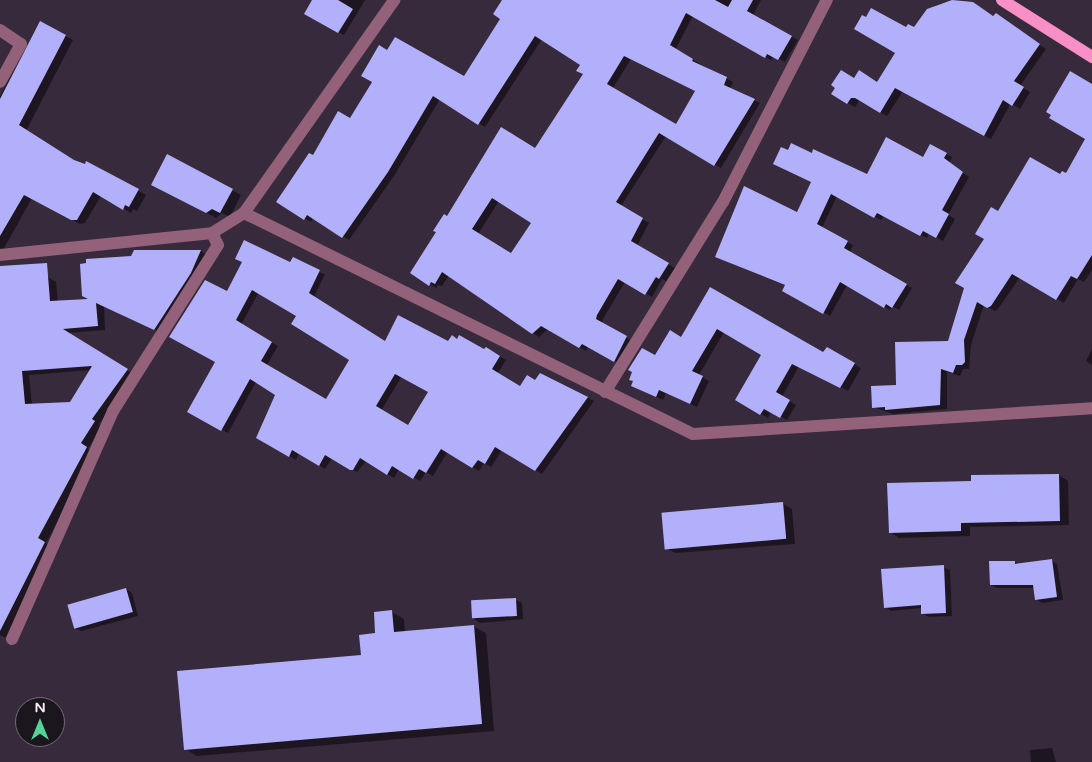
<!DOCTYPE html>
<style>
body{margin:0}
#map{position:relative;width:1092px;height:762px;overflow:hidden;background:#372a3c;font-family:"Varela Round",sans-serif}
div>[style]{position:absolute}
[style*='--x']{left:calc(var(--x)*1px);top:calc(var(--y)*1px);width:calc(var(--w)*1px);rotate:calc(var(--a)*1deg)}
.shadow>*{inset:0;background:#0007}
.building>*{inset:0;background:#b2b0fa;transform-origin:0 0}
.minor>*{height:12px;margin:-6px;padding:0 6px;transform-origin:6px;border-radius:6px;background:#94617b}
.major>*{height:12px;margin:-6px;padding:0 6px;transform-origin:6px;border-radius:6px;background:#f88fc6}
span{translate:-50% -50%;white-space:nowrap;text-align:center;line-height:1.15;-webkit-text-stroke:5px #1b151d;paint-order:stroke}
.north{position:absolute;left:15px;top:697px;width:50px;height:50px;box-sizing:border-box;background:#1b151d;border:1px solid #736b75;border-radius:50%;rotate:0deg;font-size:14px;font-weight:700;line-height:20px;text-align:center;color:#f6edf9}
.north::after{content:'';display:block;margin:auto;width:18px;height:22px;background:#55d395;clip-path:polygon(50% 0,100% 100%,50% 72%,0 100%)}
</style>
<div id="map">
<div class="shadow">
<div style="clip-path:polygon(314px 0,365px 0,344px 35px,306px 13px)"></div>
<div style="clip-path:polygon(evenodd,503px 0,761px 0,753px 15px,798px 40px,785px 62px,774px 56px,771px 60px,693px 16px,675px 50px,733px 82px,730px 89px,760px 103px,721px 168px,666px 136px,621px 206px,649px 223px,637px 246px,675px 268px,666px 281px,662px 279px,652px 297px,625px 282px,603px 319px,602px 324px,632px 341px,621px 365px,589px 346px,586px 351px,548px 329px,539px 337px,449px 275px,442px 286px,438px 285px,436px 288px,412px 273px,448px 218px,535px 150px,584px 74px,582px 65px,542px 39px,485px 127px,440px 99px,394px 176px,349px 240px,313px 218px,311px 222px,277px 202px,313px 157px,350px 120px,388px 52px,464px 77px,502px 19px,503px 0,631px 59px,696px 91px,676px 125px,613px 88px,631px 59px,503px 0,499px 201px,533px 222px,512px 255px,478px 234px,499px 201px)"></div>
<div style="clip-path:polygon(952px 1px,1003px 19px,1046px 49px,1020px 86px,1030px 92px,1020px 109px,1011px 103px,991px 139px,903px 91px,887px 116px,859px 101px,855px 107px,832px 94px,854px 79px,877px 83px,897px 53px,906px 29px,914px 29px,936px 5px)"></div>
<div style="clip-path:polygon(41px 23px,73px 40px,26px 131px,76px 162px,85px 166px,87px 163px,146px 195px,137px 211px,133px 209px,131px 213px,101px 196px,85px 223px,80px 224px,32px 198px,3px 250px,0 248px,0 96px)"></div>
<div style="clip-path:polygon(1092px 85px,1092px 270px,1084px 282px,1078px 279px,1064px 303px,1020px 277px,998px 309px,995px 311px,984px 305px,971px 345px,969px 369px,963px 369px,960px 376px,947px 372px,947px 409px,893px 414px,873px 407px,949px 342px,985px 239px,998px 213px,1066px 175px,1086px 138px)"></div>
<div style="clip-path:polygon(930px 145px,952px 157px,949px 163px,969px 177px,948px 215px,955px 219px,943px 241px,929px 233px,927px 238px,884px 215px,881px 220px,837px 196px,822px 228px,853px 245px,850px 252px,912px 288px,899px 310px,892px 306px,890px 310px,847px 285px,830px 316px,784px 291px,786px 286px,723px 260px,798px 214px,812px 182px,867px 175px,923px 159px)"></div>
<div style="clip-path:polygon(162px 189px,232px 190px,241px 195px,230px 217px,222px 213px,216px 218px)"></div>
<div style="clip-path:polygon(evenodd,201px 251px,208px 256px,163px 334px,104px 306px,105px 330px,67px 333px,135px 375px,99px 424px,102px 426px,88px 449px,94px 452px,46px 543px,52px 547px,6px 638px,0 635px,0 281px,48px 277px,56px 282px,58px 302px,91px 300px,134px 252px,201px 251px,91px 370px,70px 403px,32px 405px,29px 375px,91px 370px)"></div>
<div style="clip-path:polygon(evenodd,291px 264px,325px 274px,314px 297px,386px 342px,449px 342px,484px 351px,486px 348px,506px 360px,498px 373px,521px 387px,536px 381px,540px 374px,594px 401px,542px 474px,502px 450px,491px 467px,484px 463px,479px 471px,448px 451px,433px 476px,426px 472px,420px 481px,399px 469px,394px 478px,366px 461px,357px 472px,332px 458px,325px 469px,299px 453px,296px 460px,257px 437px,277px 395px,256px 382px,228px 433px,189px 412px,217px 361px,227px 293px,291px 264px,259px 292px,297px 316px,351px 360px,326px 401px,267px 365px,278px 346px,241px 325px,259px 292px,291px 264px,402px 376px,430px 392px,408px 427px,381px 411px,402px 376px)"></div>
<div style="clip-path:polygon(710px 288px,824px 354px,827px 348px,861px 368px,848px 391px,799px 366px,782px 397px,796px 405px,787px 420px,771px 411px,768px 418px,737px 400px,763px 354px,724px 332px,699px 375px,709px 381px,697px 407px,666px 393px,663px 400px,639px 389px,656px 356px,682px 338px)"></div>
<div style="clip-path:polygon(1092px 349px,1092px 365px,1086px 361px)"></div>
<div style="clip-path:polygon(1059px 475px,1068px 481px,1069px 525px,970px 527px,970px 536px,899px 538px,890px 532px,973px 483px)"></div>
<div style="clip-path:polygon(783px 504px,792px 509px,795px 544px,675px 553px,666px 548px)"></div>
<div style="clip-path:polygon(1051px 560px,1057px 564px,1063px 600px,1042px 603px,1036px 599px,1034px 588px,997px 588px,991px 585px,1014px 562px,1020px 565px)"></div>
<div style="clip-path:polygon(943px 567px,950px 570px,952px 616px,929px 617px,922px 613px,922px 608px,891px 611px,885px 607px)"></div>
<div style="clip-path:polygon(126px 589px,132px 593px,138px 616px,81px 631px,75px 628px)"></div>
<div style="clip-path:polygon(516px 600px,522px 603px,523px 619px,480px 623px,474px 619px)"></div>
<div style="clip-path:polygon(392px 612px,404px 619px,405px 632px,473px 626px,486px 633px,494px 731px,197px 756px,185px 749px,362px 656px)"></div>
<div style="clip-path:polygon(1052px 748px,1056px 762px,1031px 762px,1030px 750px)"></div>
</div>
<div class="building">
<div style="clip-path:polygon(312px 0,338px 0,353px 9px,338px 33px,304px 14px)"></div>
<div style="clip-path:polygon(evenodd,502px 0,715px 0,728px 7px,732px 0,753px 0,747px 11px,792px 36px,778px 60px,767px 54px,765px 58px,686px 13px,670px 45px,693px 59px,692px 61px,727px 77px,724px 85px,755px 99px,714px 166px,659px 133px,616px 202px,643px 218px,631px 241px,669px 263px,659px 279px,656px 277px,645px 295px,618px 279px,597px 315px,596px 319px,627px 336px,614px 362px,582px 344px,579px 348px,541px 326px,532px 334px,442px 272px,435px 284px,431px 282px,429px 286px,410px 273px,436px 232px,433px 231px,444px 214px,447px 216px,501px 127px,535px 148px,583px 74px,576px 71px,580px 65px,535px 36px,478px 125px,433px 96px,388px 172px,342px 238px,307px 215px,304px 220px,276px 202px,309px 153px,313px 155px,338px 111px,350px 118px,372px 82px,361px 76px,379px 45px,387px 50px,395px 37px,464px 76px,500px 19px,493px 14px,502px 0,624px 56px,695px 91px,676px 124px,607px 84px,624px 56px,502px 0,492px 198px,531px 223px,511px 253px,472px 229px,492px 198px)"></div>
<div style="clip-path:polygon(952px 0,973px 2px,993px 16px,996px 13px,1040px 44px,1014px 81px,1024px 87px,1012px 106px,1003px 100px,984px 136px,895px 88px,880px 113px,855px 98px,851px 98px,847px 104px,831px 94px,835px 88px,831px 85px,841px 70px,854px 78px,859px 70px,877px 82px,895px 53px,854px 29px,862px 15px,866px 17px,871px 8px,906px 27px,908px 24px,914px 27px,927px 9px)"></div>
<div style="clip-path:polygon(40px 21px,66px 35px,19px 125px,74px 160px,85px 164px,86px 161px,139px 189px,129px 207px,125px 205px,123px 210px,93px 192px,77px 220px,71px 220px,24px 195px,0 236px,0 99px)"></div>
<div style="clip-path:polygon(1070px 71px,1092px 84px,1092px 255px,1077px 279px,1071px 276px,1056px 300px,1012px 274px,991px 306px,987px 308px,977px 302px,964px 340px,965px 362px,962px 365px,956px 365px,953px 373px,941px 369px,940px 405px,885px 410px,885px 407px,872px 408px,871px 386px,896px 385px,895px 342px,948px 341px,964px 288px,955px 283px,984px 239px,975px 234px,991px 207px,998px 211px,1030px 157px,1060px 174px,1062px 171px,1066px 173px,1085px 139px,1049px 118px,1051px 115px,1046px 112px)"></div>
<div style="clip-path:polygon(886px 137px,923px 157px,930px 144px,947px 153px,944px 158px,963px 172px,942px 210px,949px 214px,936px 238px,923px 231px,920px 236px,877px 213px,874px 218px,831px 194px,817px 224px,848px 241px,844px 248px,907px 284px,892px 308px,886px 304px,884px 308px,840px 282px,823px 314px,782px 291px,785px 285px,715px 257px,744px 186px,797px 212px,811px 182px,773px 164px,781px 147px,788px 150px,791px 143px,812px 153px,813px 149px,867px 174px)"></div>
<div style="clip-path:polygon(167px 154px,233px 189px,220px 213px,212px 209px,206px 213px,151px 185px)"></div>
<div style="clip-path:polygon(evenodd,244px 240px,290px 262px,293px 257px,320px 270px,309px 293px,385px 341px,398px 315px,448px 341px,452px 335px,457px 339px,459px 335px,484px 349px,486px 347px,500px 356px,492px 369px,520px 386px,527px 375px,535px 380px,540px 373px,588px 397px,535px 471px,495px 447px,485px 464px,478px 460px,472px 468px,441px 449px,426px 473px,419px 469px,413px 479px,392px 466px,387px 475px,360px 458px,353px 470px,350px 470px,325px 455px,319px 466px,292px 450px,289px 457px,256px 438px,275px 395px,250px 379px,221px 431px,187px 412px,215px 362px,169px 337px,205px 280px,227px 291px,242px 262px,235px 259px,244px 240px,252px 290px,296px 316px,291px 324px,349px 360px,326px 399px,261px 361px,272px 342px,236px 320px,252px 290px,244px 240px,395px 374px,428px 392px,408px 425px,376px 406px,395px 374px)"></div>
<div style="clip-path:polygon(evenodd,134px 250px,201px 250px,191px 273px,154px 330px,96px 303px,98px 326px,63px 329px,128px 369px,92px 419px,95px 421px,81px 443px,87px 447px,38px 538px,45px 542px,0 631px,0 266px,47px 263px,50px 301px,88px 299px,82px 296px,80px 264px,86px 263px,86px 259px,131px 256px,134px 250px,92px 366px,70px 402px,25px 404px,22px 371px,92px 366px)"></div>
<div style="clip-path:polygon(710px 287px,823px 352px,827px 347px,855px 363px,840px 388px,792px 364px,776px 392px,790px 400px,780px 418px,764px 409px,760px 415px,735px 400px,761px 355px,717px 329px,692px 371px,703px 376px,690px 404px,659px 390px,656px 397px,631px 386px,633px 381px,629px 380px,632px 372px,628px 370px,642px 348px,655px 355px,670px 330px,681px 337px)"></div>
<div style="clip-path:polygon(1059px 474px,1060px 521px,961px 523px,961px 531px,889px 533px,887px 483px,971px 481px,971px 475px)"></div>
<div style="left:783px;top:502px;width:37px;height:122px;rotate:85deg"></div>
<div style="clip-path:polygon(1052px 559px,1057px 597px,1035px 600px,1033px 585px,990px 585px,989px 561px,1015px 561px,1015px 564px)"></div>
<div style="clip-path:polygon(944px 565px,946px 613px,921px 614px,921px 605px,884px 608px,881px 569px)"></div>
<div style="left:126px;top:588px;width:25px;height:61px;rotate:74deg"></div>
<div style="left:516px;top:598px;width:18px;height:45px;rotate:87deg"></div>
<div style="clip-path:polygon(392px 610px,394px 632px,474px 625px,482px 724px,184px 750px,177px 671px,361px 655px,359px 635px,375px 633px,374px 612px)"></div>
</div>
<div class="minor">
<div style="--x:0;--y:30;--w:25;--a:34"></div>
<div style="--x:21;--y:44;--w:43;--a:118.9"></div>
<div style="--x:244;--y:213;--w:500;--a:26.21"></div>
<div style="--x:693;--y:434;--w:400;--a:-3.7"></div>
<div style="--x:0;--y:255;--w:213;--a:-5.9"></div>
<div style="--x:212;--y:233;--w:38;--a:-32"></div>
<div style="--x:244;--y:213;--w:261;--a:-54.8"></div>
<div style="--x:605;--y:392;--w:224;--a:-58.2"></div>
<div style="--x:723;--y:202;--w:227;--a:-62.8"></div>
<div style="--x:12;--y:639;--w:249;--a:-66.1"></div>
<div style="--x:113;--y:411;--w:196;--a:-57.7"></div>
<div style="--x:218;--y:245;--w:13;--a:-117"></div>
</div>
<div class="major">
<div style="--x:1002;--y:0;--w:107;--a:32.3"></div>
</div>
<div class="north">N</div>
</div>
